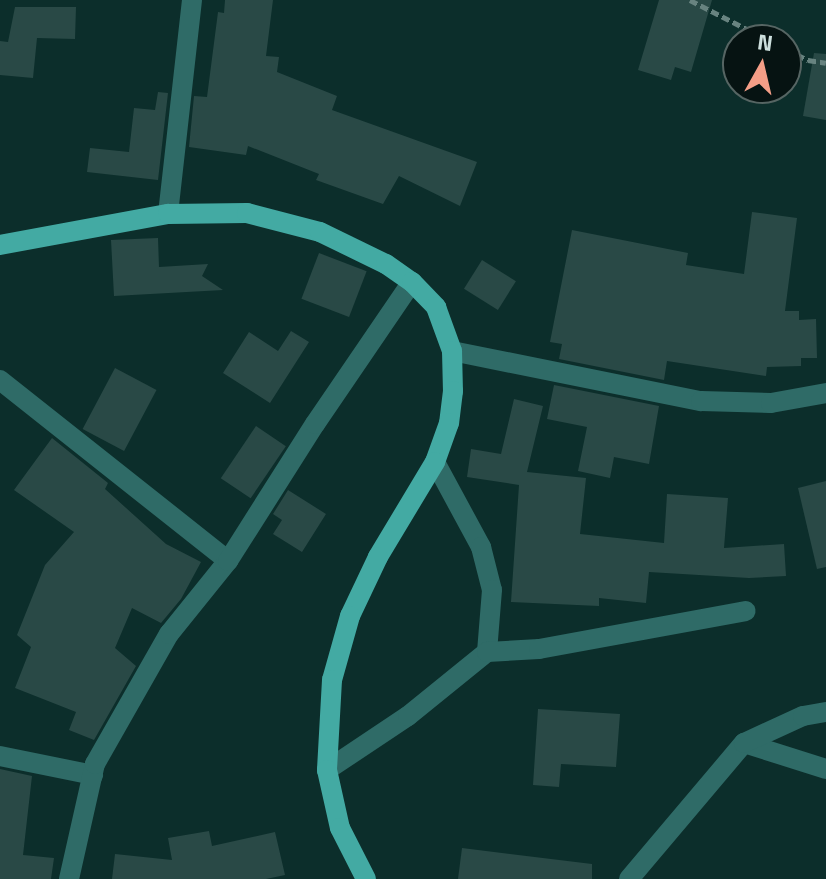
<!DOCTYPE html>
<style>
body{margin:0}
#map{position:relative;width:826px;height:879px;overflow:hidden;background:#0c2e2b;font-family:"Titillium Web",sans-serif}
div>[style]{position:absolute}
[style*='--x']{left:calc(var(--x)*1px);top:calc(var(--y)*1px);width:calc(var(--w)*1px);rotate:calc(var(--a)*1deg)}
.building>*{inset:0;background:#294946;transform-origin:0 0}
.path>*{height:5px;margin-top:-2.5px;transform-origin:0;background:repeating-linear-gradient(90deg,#688380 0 8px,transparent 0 12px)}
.minor>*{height:20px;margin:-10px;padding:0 10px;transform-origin:10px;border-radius:10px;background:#2f6b67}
.major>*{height:20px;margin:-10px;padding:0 10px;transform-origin:10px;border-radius:10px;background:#43aaa3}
span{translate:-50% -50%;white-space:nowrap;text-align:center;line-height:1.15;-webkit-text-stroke:8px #061312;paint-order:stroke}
.north{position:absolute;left:722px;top:24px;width:80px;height:80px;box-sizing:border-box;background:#061312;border:2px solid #566563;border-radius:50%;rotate:8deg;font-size:22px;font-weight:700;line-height:32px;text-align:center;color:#cddfdd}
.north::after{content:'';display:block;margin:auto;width:28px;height:36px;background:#f49e87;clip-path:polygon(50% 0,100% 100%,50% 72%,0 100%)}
</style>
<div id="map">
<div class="building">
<div style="clip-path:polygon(225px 0,273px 0,266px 56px,279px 57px,277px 72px,337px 96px,332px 110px,477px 162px,460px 206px,399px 176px,383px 204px,316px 180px,319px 174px,248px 146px,246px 155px,189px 147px,194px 96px,207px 97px,218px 12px,224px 13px)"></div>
<div style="clip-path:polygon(659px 0,712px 0,691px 72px,675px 67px,671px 80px,638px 70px)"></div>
<div style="clip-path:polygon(15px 7px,76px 7px,75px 39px,37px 38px,33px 78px,0 75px,0 41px,8px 42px)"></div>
<div style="clip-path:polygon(814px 53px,826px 54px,826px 120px,803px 116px)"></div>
<div style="clip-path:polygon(158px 92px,168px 93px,158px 180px,87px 172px,90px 148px,129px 152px,134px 108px,155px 110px)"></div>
<div style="clip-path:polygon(752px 212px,797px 218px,785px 311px,799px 311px,799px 320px,816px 319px,817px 358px,801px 358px,801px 366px,767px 367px,766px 376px,667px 361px,664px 380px,559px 359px,562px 344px,550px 342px,572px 230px,688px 253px,686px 265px,744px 274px)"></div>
<div style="clip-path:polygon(158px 238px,159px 267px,208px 264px,202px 276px,223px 290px,114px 296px,111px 240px)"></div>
<div style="left:319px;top:253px;width:51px;height:49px;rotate:21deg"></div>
<div style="left:482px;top:260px;width:40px;height:34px;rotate:32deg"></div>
<div style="clip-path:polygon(291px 331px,309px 342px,270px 403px,223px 373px,249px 332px,278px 351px)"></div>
<div style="left:115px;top:368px;width:47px;height:69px;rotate:28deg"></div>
<div style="clip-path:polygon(554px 385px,659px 406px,649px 464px,614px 457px,610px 478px,578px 471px,587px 427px,547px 419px)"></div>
<div style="clip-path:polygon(514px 399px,543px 406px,527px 472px,586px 478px,580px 534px,664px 543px,667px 494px,728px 498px,724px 548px,784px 544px,786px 576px,749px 578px,649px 572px,646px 603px,599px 598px,599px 606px,511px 602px,519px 485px,467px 477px,471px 449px,501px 454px)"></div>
<div style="left:256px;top:426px;width:36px;height:63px;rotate:34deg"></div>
<div style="clip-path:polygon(52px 438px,108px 483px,105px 489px,166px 544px,201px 562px,181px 599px,161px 623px,132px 608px,115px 648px,136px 666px,94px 740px,69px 730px,76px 712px,15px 688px,31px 647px,17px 635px,45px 565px,74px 532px,14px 490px)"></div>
<div style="clip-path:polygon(826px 481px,826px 567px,817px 569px,798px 488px)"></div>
<div style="clip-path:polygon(288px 490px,326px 514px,302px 552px,273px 534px,282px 520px,273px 514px)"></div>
<div style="clip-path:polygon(538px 709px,620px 714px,616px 767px,561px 764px,559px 787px,533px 785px)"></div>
<div style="clip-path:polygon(0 769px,32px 776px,23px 855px,54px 858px,51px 879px,0 879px)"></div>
<div style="clip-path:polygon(209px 831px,212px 846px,275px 832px,285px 875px,266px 879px,112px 879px,115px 854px,172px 860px,168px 838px)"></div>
<div style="clip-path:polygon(462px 848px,592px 864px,592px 879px,458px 879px)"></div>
</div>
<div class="path">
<div style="--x:690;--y:0;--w:88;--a:27.1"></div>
<div style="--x:786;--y:49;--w:25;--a:27"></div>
<div style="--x:808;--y:60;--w:18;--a:9"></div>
</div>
<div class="minor">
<div style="--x:168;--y:214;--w:215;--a:-83.6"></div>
<div style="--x:452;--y:351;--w:254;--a:11.4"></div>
<div style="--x:701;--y:401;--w:70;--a:1.6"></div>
<div style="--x:771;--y:403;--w:56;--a:-10.3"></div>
<div style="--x:0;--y:380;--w:291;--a:38.4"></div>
<div style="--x:435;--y:462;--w:97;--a:61.6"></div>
<div style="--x:481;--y:547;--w:44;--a:75.7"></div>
<div style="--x:492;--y:590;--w:62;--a:94.6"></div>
<div style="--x:744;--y:743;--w:86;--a:17.6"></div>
<div style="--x:0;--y:756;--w:95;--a:11.5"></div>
<div style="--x:327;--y:770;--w:97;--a:-33.7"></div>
<div style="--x:408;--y:716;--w:102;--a:-39"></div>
<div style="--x:487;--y:652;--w:52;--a:-3.3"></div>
<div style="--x:539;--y:649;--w:210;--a:-10.4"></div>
<div style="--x:69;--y:879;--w:118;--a:-77.3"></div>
<div style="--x:95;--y:764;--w:150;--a:-60.4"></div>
<div style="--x:169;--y:634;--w:94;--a:-51.1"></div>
<div style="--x:228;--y:561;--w:162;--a:-57.6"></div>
<div style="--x:315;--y:424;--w:172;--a:-55.7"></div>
<div style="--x:629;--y:879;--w:178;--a:-49.8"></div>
<div style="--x:744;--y:743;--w:65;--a:-24.6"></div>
<div style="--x:803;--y:716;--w:23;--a:-10"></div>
</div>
<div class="major">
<div style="--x:0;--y:245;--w:171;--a:-10.5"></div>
<div style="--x:168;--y:214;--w:79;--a:-0.7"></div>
<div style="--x:247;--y:213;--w:75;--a:14.6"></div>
<div style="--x:320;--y:232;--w:73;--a:25.9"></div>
<div style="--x:386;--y:264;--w:32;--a:35"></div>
<div style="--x:412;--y:282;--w:35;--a:46"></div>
<div style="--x:436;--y:307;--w:47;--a:70"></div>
<div style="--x:452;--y:351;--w:40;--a:88.6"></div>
<div style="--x:453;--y:391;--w:32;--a:97"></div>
<div style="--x:449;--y:423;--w:41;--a:109.7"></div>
<div style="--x:435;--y:462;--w:111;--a:121"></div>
<div style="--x:378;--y:557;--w:65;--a:115.4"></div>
<div style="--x:350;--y:616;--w:66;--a:105.7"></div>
<div style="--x:332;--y:680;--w:90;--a:93.2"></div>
<div style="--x:327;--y:770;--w:59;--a:77.4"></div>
<div style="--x:340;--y:828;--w:57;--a:63"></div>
</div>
<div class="north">N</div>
</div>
